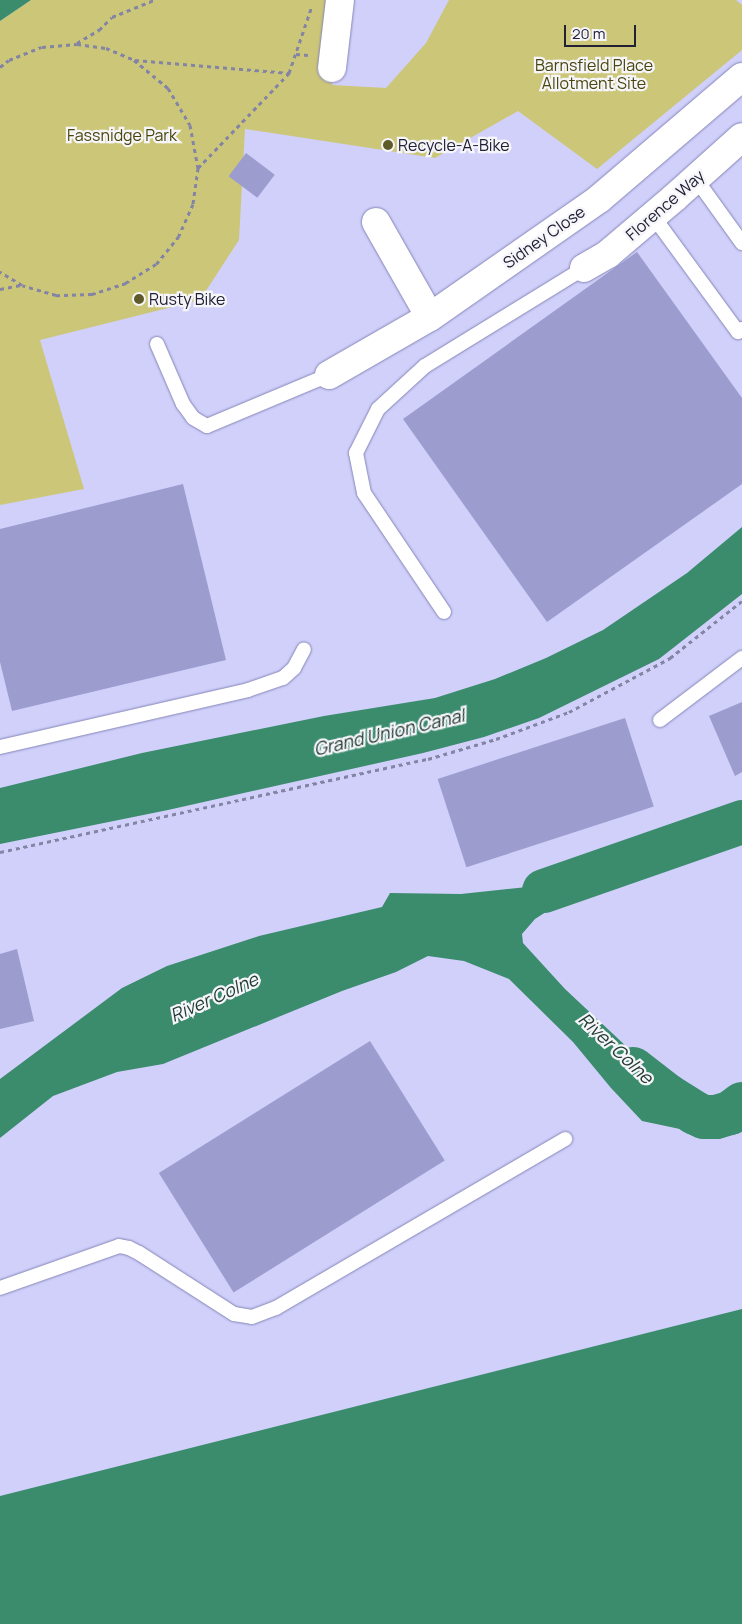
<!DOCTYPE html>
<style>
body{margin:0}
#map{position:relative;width:742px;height:1624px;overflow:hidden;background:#d0d0fb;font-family:Manrope,sans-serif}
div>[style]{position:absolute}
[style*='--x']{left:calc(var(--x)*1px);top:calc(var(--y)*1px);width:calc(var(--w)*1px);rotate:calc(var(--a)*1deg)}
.green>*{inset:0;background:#ccc678}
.water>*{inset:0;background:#3a8c6c}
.river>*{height:44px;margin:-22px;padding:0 22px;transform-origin:22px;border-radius:22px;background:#3a8c6c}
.building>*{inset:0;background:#9c9ccf;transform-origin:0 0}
.path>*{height:3px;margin-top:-1.5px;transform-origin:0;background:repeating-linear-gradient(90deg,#8484a5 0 4px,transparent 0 8px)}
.roads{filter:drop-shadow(0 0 1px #8685b6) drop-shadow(0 0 1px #8685b6)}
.service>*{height:14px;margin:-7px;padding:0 7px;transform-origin:7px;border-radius:7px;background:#fff}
.minor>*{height:28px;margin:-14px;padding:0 14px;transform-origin:14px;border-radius:14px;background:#fff}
.dots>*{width:14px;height:14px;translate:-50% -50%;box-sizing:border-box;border:2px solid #f5f5fa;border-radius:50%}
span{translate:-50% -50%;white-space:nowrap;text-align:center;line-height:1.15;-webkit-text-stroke:4.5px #f5f5fa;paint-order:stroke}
.park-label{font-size:16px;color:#4a450b}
.poi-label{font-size:16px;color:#212034}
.left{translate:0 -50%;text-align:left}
.street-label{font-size:16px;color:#212034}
.water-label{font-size:18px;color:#223b30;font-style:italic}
.scale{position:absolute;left:564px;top:25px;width:72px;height:22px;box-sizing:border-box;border:2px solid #212034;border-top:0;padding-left:6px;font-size:15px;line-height:18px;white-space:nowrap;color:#212034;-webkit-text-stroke:4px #f5f5fa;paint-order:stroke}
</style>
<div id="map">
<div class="green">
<div style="clip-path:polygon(31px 0,344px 0,332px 85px,386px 88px,426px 43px,449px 0,736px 0,742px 5px,742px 50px,597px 169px,518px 111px,435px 158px,245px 129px,239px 240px,200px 300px,40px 340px,84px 489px,0 505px,0 21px)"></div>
</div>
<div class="water">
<div style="clip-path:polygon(0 0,31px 0,0 21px)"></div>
<div style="clip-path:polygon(742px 527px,742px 594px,659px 659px,539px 718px,484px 737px,423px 753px,168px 810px,0 844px,0 788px,142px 753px,324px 716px,435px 698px,495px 679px,546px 658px,603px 630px,687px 573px)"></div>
<div style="clip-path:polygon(599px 862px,606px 887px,563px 901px,535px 919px,522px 934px,523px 943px,565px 989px,628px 1048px,664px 1078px,682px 1081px,680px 1129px,642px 1121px,611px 1088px,573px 1042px,509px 979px,464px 961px,428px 956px,396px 972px,342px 991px,163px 1064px,117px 1072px,53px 1096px,0 1138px,0 1079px,122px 988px,167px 966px,259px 936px,382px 907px,390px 893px,461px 894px,527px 887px)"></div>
<div style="clip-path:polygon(742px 1309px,742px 1624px,0 1624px,0 1496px)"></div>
</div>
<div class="river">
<div style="--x:544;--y:891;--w:210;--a:-19.2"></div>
<div style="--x:633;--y:1069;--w:44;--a:37.6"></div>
<div style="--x:668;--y:1096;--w:32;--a:32"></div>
<div style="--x:695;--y:1113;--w:10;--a:24"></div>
<div style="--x:704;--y:1117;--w:12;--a:0"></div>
<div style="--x:716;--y:1117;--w:15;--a:-16"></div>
<div style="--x:730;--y:1113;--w:15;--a:-37"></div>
</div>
<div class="building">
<div style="left:246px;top:153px;width:36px;height:29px;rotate:37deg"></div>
<div style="clip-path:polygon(637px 252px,742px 398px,742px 484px,547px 622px,403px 419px)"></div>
<div style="clip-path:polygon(183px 484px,226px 660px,12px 711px,0 662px,0 529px)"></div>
<div style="clip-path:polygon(742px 702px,742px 772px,735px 776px,709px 716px)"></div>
<div style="left:625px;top:718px;width:93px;height:197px;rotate:72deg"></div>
<div style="clip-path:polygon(17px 949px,34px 1021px,0 1029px,0 954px)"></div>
<div style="left:370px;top:1041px;width:141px;height:249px;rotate:58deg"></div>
</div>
<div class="path">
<div style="--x:77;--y:43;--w:26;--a:-31"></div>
<div style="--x:99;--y:30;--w:18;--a:-45"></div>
<div style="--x:112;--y:17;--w:45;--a:-22"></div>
<div style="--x:296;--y:54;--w:12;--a:5"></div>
<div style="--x:135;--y:60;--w:155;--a:4.8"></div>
<div style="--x:289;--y:73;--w:71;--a:-71.1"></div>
<div style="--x:0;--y:67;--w:11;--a:-38"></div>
<div style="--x:9;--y:60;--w:35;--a:-22"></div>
<div style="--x:42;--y:47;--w:35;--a:-5"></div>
<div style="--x:77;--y:44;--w:29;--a:8"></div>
<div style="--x:106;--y:48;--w:30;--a:23"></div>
<div style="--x:134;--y:60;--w:44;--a:39.5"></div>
<div style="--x:168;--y:88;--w:43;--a:59.3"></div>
<div style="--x:190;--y:125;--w:44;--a:79.5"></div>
<div style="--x:198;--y:168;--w:36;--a:98"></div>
<div style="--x:193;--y:204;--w:35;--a:114"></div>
<div style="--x:179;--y:236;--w:36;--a:129"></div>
<div style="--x:156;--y:264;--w:36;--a:148"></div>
<div style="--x:126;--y:283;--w:36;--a:162"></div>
<div style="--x:92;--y:294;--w:36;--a:178"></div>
<div style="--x:56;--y:295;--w:35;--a:-164"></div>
<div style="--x:22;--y:285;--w:26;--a:-149"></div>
<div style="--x:198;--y:168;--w:132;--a:-46.2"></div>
<div style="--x:0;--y:289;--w:21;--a:-11"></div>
<div style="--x:0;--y:852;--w:438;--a:-12.3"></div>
<div style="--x:428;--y:759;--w:71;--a:-16.4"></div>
<div style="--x:496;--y:739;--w:78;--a:-20.3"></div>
<div style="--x:569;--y:712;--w:115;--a:-28.1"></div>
<div style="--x:670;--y:658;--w:92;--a:-38.4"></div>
</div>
<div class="roads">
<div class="service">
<div style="--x:696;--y:179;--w:79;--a:54.3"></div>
<div style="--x:653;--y:216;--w:144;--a:53.8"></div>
<div style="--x:738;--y:332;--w:5;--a:-37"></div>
<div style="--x:157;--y:344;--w:65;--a:66.6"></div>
<div style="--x:183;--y:404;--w:17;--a:54"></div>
<div style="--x:193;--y:418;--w:16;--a:30"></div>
<div style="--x:207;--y:426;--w:132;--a:-22.7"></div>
<div style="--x:444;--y:612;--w:143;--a:-123.9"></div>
<div style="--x:364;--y:493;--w:41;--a:-101.3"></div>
<div style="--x:356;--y:453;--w:49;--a:-63.4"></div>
<div style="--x:378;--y:409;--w:64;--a:-42.5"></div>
<div style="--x:425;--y:366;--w:187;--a:-31.6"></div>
<div style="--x:660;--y:720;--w:103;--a:-37.1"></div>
<div style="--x:0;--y:747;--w:254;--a:-12.9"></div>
<div style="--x:248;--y:690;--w:37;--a:-19"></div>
<div style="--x:283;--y:678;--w:15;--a:-42"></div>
<div style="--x:294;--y:668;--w:21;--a:-62"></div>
<div style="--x:0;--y:1288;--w:126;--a:-19.4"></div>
<div style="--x:119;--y:1246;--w:10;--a:11"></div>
<div style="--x:129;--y:1248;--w:11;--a:27"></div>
<div style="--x:139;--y:1253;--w:113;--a:32.7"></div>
<div style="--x:234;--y:1314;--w:18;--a:9"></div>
<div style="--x:252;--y:1317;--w:26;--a:-21"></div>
<div style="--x:276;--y:1308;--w:335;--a:-30.3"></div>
</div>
<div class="minor">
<div style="--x:332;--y:68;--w:68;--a:-83.3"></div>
<div style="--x:376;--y:222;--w:109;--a:60.4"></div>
<div style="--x:584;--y:268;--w:28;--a:-30"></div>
<div style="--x:608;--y:254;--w:87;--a:-40.3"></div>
<div style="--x:674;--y:198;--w:91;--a:-41.9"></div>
<div style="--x:329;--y:375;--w:116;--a:-29.9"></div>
<div style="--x:430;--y:317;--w:206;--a:-34.9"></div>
<div style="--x:599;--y:199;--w:188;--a:-40.5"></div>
</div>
</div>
<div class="dots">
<div style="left:388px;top:145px;background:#5f5b28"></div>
<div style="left:139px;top:299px;background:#5f5b28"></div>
</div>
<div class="park-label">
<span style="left:594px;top:74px">Barnsfield Place<br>Allotment Site</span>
<span style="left:122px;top:135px">Fassnidge Park</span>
</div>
<div class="poi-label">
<span class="left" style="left:398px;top:145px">Recycle-A-Bike</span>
<span class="left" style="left:149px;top:299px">Rusty Bike</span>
</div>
<div class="street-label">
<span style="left:665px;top:205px;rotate:-41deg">Florence Way</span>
<span style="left:544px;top:237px;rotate:-35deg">Sidney Close</span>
</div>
<div class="water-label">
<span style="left:389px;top:732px;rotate:-13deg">Grand Union Canal</span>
<span style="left:214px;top:997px;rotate:-24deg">River Colne</span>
<span style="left:616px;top:1048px;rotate:43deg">River Colne</span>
</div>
<div class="scale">20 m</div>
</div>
